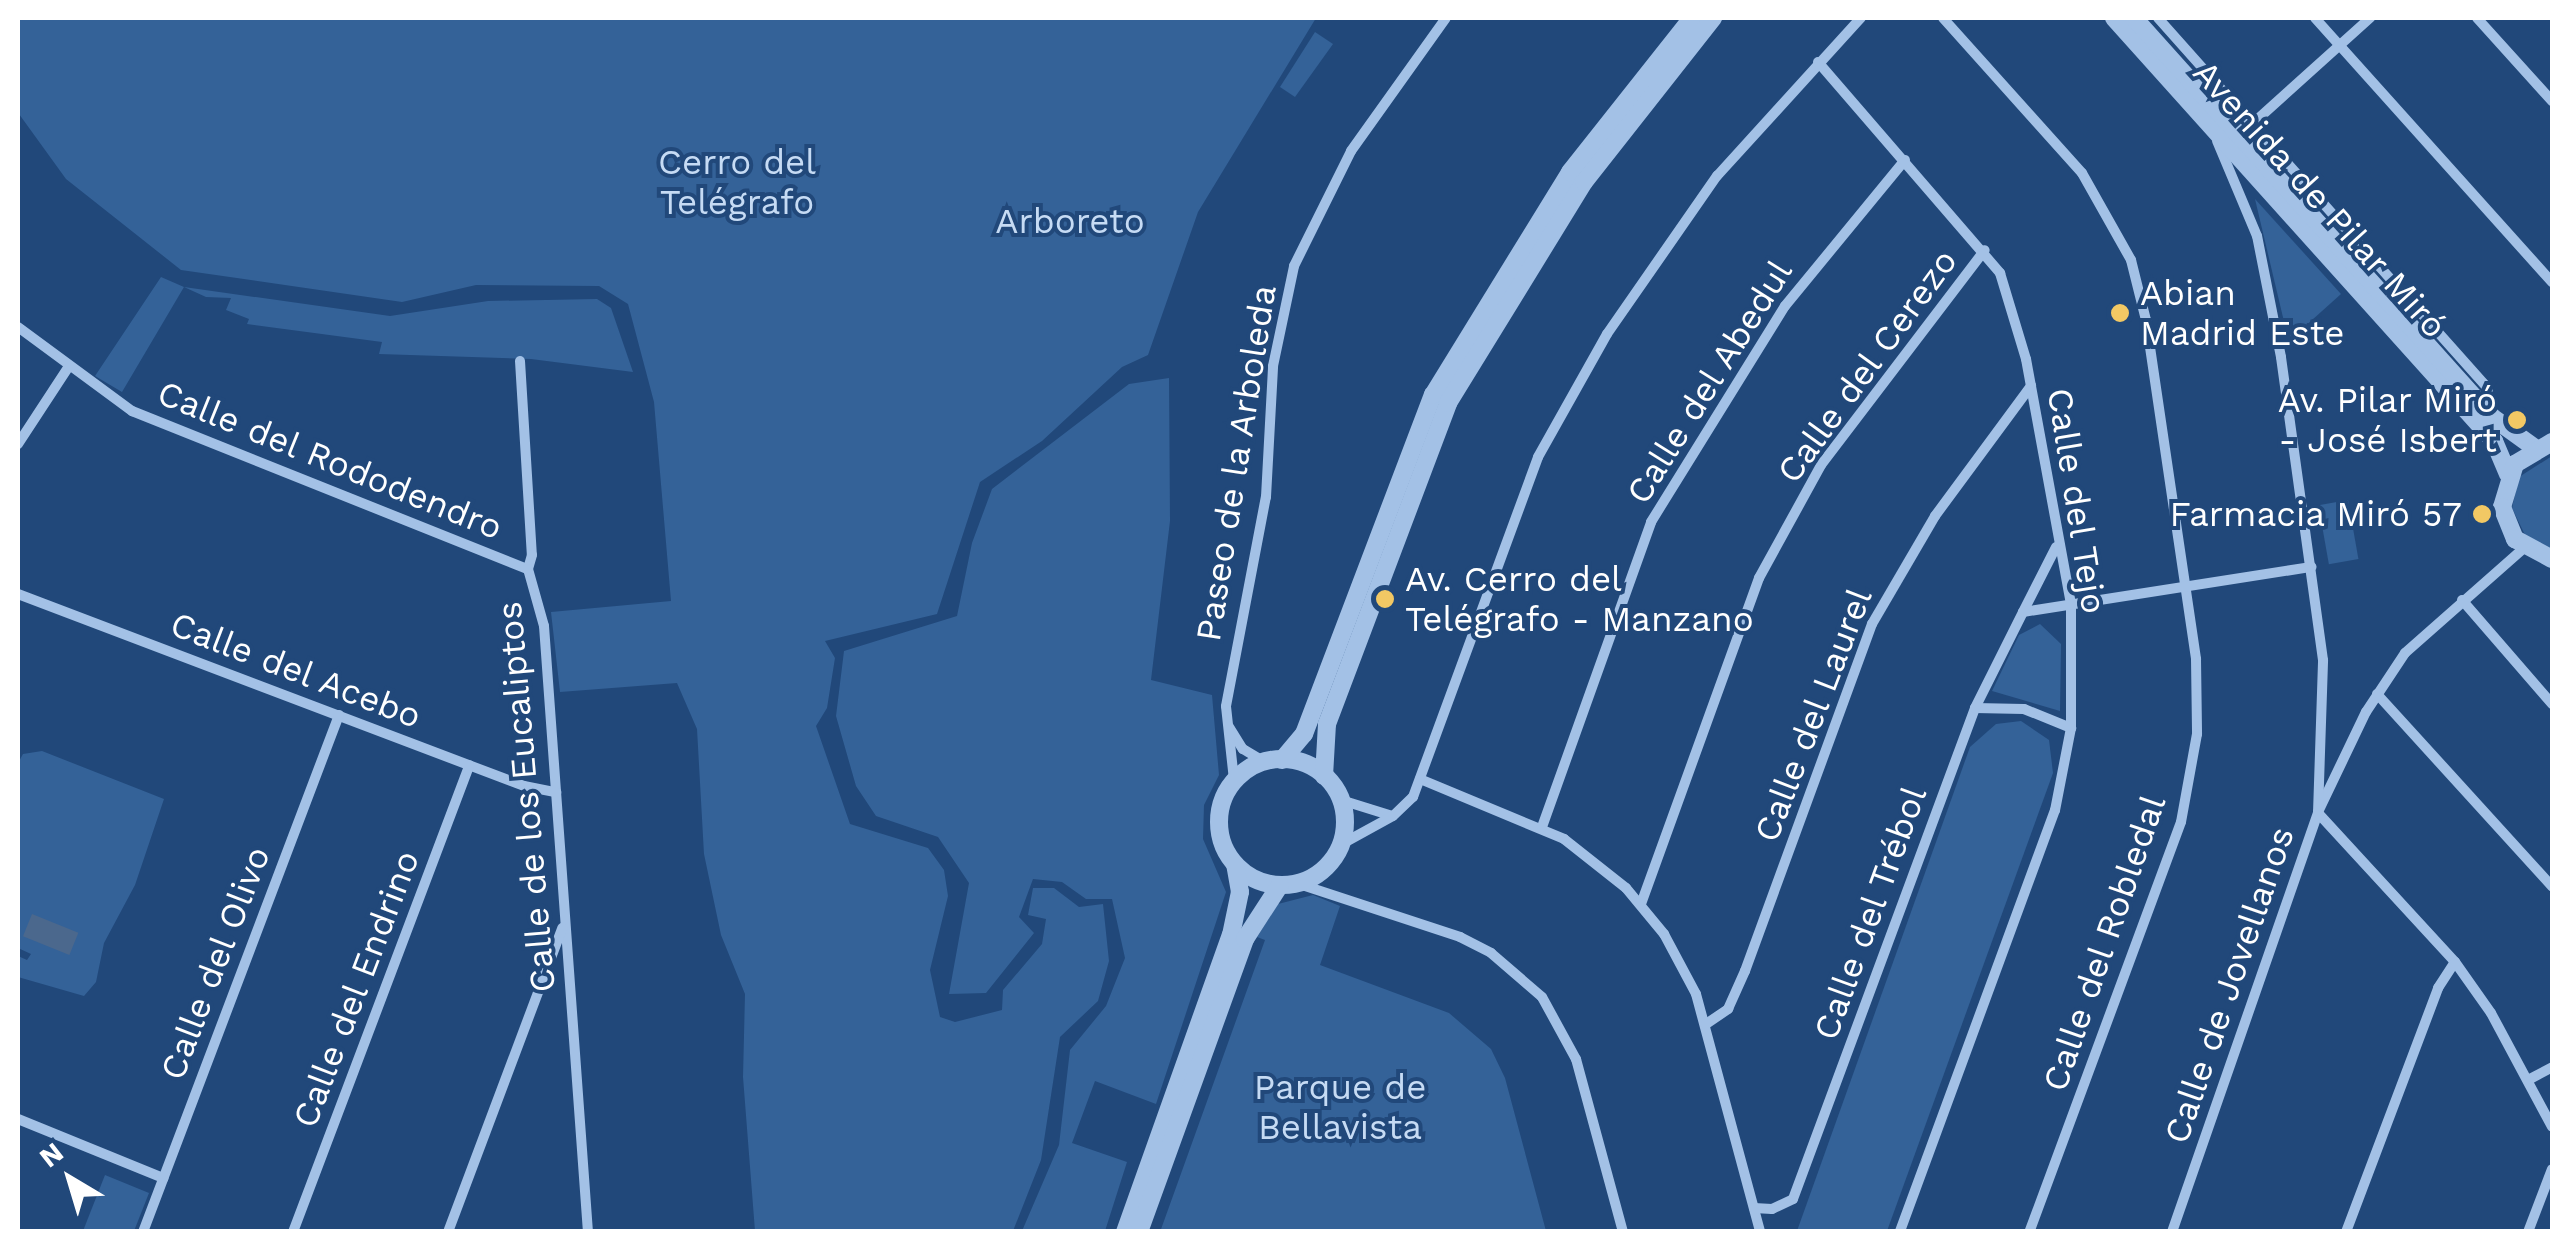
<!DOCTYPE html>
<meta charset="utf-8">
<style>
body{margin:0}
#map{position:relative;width:2570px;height:1249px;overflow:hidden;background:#21487a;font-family:"Work Sans",sans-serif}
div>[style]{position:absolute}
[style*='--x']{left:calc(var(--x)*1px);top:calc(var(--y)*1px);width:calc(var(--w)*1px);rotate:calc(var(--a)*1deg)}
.green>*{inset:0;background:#346298;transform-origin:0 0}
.water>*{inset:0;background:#4b688d;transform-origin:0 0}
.minor>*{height:10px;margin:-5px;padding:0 5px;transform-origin:5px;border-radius:5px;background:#a3c1e6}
.tertiary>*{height:18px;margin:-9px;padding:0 9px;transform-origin:9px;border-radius:9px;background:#a3c1e6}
.tertiary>.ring{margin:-9px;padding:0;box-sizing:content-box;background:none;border:18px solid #a3c1e6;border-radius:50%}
.dots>*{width:28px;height:28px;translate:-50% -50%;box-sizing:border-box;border:5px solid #21487a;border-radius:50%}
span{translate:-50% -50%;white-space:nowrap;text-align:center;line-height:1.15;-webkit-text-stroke:8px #21487a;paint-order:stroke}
.park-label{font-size:35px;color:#c6dbf4}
.street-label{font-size:35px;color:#fff}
.poi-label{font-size:35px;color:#fff}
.left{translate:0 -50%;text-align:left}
.right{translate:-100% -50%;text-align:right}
.frame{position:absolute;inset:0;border:20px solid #fff;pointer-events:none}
.north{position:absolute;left:20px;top:1129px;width:100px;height:100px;-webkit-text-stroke:8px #21487a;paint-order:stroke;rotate:322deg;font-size:28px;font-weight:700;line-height:40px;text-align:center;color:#fff}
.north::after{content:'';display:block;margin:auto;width:35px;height:45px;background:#fff;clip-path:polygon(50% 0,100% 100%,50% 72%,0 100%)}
</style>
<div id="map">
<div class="green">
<div style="clip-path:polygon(18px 18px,1316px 18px,1198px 212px,1148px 355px,1122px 367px,1042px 441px,980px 482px,937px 614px,825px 641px,835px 658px,827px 708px,816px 726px,850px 824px,928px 848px,944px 870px,948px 896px,930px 970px,940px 1017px,955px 1022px,1002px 1010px,1003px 990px,1042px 944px,1046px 919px,1028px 915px,1033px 888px,1054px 888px,1079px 907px,1103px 904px,1109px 961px,1098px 1001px,1060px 1037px,1041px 1160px,1013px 1231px,755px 1231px,743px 1077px,745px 994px,721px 935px,704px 854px,697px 729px,677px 683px,560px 692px,551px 612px,671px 601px,654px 402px,628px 304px,599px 286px,476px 285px,402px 302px,181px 270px,66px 179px,19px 114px)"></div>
<div style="clip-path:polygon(1315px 32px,1333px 44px,1295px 97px,1280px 87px)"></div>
<div style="clip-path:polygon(2255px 199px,2341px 294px,2292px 338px,2286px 330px)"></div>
<div style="clip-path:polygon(161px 277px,184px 287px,390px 316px,488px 301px,597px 299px,611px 308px,633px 372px,531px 359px,379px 354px,382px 342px,247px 324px,249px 319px,226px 310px,231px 298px,206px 297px,184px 287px,122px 392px,95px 376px)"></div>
<div style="clip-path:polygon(1169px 378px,1170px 521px,1151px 680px,1212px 695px,1219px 775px,1204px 805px,1203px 839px,1226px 892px,1156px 1104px,1095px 1081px,1072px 1143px,1127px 1162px,1105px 1231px,1022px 1231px,1059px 1145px,1070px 1050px,1106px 1006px,1125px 958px,1112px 899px,1086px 899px,1062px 882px,1033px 879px,1019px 917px,1034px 933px,986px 993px,949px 994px,969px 883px,938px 837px,876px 816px,856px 786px,836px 716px,844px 651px,957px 616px,972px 543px,992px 489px,1129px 384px)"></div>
<div style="clip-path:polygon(2552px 456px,2552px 550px,2525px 535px,2512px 508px,2519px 477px)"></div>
<div style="left:2348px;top:500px;width:60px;height:30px;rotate:80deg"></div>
<div style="clip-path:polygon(2040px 624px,2061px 644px,2060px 711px,1992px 691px,2019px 635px)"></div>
<div style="clip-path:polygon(2021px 721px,2049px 740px,2053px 773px,1887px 1231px,1797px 1231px,1970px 747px,1996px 724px)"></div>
<div style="clip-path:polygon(42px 751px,164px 799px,135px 885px,104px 943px,96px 982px,84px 996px,18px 977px,18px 956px,27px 960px,31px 954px,18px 948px,18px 763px,23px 754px)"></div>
<div style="clip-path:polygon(1313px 895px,1340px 906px,1320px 965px,1449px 1013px,1491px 1049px,1505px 1078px,1546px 1231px,1160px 1232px,1265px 940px,1257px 937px,1278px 904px)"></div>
<div style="clip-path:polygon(105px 1175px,149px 1193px,134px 1231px,83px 1231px)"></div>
</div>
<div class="water">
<div style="left:32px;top:914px;width:50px;height:24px;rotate:22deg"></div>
</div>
<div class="minor">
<div style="--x:1943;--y:18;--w:208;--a:48.1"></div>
<div style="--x:2082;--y:173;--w:100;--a:60.6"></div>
<div style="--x:2131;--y:260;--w:62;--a:76"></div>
<div style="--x:2146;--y:320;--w:343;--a:81.6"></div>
<div style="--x:2196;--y:659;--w:75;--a:89.2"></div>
<div style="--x:2197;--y:734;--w:89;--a:100.3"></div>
<div style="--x:2181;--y:822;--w:437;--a:110.3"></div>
<div style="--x:2158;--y:18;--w:494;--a:48.3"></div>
<div style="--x:2487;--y:387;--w:29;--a:80"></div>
<div style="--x:2315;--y:18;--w:355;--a:48.1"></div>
<div style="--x:2477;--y:18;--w:112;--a:47.9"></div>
<div style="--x:1818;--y:62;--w:279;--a:49.2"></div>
<div style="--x:2000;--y:273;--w:90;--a:73.2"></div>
<div style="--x:2026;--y:359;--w:250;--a:79.6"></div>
<div style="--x:2071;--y:605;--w:123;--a:90"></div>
<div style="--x:2071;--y:728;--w:84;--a:101"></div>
<div style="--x:2055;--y:810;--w:450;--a:110.2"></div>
<div style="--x:2240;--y:135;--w:175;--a:-42"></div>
<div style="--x:18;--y:327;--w:142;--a:36.4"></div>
<div style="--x:132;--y:411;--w:426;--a:21.8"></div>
<div style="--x:520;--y:361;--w:194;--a:86.5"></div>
<div style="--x:532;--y:555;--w:15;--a:106"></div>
<div style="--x:528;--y:569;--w:59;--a:74.3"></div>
<div style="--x:544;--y:626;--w:608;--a:85.85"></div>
<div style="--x:18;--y:444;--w:90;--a:-56.8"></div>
<div style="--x:18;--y:594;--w:541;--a:20.78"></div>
<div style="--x:524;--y:786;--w:33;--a:11"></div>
<div style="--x:2462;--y:600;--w:138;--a:49.1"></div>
<div style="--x:2023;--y:612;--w:73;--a:-63.1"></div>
<div style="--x:2377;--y:694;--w:260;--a:47.7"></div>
<div style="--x:1975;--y:708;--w:49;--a:1.2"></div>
<div style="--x:2024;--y:709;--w:51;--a:22"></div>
<div style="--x:1229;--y:727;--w:26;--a:58"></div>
<div style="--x:1243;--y:749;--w:23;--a:31"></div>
<div style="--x:1420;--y:779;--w:156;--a:22.6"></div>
<div style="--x:1564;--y:839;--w:79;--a:38.3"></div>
<div style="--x:1626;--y:888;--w:60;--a:50.4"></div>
<div style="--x:1664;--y:934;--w:68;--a:61.9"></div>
<div style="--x:1696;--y:994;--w:246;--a:74.9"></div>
<div style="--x:1234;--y:780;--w:74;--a:-96.2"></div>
<div style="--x:1226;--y:706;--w:213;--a:-79.2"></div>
<div style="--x:1266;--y:497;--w:131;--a:-86.9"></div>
<div style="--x:1273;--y:366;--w:102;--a:-78.1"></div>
<div style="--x:1294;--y:266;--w:128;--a:-63.6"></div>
<div style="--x:1351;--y:151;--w:163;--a:-54.5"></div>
<div style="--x:1341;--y:800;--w:53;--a:17.4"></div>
<div style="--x:2318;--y:812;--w:111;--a:-64.4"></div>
<div style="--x:2366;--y:712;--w:71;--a:-56.5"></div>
<div style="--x:2405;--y:653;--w:159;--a:-41.4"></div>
<div style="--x:2318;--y:813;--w:202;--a:47.4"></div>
<div style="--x:2455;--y:962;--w:62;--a:54.8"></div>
<div style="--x:2491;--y:1013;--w:129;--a:61.8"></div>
<div style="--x:1542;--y:827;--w:324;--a:-70.3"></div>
<div style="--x:1651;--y:522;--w:254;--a:-58.2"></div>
<div style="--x:1785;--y:306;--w:189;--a:-50.6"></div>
<div style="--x:1340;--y:845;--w:60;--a:-28.7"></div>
<div style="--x:1393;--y:816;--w:28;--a:-44"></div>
<div style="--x:1413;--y:797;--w:362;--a:-69.8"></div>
<div style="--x:1538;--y:457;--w:141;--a:-60.7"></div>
<div style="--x:1607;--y:334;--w:193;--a:-55.2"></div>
<div style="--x:1717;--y:176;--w:214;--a:-47.7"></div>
<div style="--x:1296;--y:883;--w:173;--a:18.2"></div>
<div style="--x:1460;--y:937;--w:35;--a:27"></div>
<div style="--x:1491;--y:953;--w:67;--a:40.8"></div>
<div style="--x:1542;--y:997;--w:71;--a:61.3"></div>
<div style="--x:1576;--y:1059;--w:179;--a:74.8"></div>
<div style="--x:1641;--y:904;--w:347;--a:-70.1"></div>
<div style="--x:1759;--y:578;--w:129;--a:-61.2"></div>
<div style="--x:1821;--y:465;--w:270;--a:-52.7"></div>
<div style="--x:1706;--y:1024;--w:27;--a:-34"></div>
<div style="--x:1728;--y:1009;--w:42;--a:-65.9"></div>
<div style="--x:1745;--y:971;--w:370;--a:-69.9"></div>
<div style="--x:1872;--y:624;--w:125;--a:-59.7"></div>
<div style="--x:1935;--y:516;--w:162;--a:-53.6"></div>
<div style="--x:2528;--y:1080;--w:27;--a:-28"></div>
<div style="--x:18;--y:1119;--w:157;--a:22.1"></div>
<div style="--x:1754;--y:1208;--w:18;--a:3"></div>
<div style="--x:1772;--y:1209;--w:23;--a:-25"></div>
<div style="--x:1793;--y:1199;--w:524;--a:-69.66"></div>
<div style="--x:1975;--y:708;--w:107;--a:-63.4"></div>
<div style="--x:2023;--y:612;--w:292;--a:-8.9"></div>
<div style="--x:143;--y:1232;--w:553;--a:-69.24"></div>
<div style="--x:293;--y:1232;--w:499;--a:-69.3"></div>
<div style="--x:448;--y:1232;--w:325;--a:-69.4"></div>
<div style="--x:2172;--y:1232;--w:444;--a:-70.8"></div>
<div style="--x:2318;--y:813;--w:153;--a:-88.1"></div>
<div style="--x:2323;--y:660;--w:306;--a:-97.9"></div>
<div style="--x:2281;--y:357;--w:123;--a:-101.2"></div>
<div style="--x:2257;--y:236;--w:103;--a:-112.8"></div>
<div style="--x:2346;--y:1232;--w:261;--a:-69.3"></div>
<div style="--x:2438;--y:988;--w:31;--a:-57"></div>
<div style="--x:2528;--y:1232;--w:67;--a:-69.1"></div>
</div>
<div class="tertiary">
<div style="--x:2114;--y:18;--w:569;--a:48.07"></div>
<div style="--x:2494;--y:441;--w:36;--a:67"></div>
<div style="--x:2134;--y:18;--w:536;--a:48.1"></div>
<div style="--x:2492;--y:417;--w:53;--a:35.8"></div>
<div style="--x:2552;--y:442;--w:43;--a:149.3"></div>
<div style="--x:2515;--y:464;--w:45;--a:106.8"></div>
<div style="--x:2502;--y:507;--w:35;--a:68"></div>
<div style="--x:2515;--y:539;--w:42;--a:28.4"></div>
<div class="ring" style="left:1219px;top:759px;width:108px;height:108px"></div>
<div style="--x:1282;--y:760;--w:34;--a:-50"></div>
<div style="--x:1304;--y:734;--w:363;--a:-69.2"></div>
<div style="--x:1433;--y:395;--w:262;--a:-58.4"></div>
<div style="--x:1570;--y:172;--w:196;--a:-51.6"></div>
<div style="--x:1324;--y:776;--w:52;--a:-86.7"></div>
<div style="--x:1327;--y:724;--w:343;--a:-69.3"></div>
<div style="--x:1448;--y:403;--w:259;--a:-58.4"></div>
<div style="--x:1584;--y:182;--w:209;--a:-51.8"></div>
<div style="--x:1125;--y:1232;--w:315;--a:-70.4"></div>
<div style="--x:1231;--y:935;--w:44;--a:-78.2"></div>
<div style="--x:1240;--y:892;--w:27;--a:-100"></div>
<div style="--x:1139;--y:1232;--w:312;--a:-70.1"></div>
<div style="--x:1245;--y:939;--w:64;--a:-57.1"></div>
</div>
<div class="dots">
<div style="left:2120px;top:313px;background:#f2c864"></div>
<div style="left:2517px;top:420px;background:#f2c864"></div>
<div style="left:2482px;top:514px;background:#f2c864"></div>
<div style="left:1385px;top:599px;background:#f2c864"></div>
</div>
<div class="park-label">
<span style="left:737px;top:182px">Cerro del<br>Telégrafo</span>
<span style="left:1070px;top:221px">Arboreto</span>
<span style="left:1340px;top:1107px">Parque de<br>Bellavista</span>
</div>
<div class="street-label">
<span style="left:2320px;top:199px;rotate:48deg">Avenida de Pilar Miró</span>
<span style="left:1867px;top:366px;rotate:-54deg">Calle del Cerezo</span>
<span style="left:1709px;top:382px;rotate:-58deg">Calle del Abedul</span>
<span style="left:330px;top:460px;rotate:22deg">Calle del Rododendro</span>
<span style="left:1236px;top:463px;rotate:-81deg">Paseo de la Arboleda</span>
<span style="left:2077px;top:501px;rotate:81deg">Calle del Tejo</span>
<span style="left:296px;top:670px;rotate:21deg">Calle del Acebo</span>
<span style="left:1813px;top:715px;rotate:-69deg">Calle del Laurel</span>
<span style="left:526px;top:797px;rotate:-95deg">Calle de los Eucaliptos</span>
<span style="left:1870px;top:913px;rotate:-70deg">Calle del Trébol</span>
<span style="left:2104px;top:943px;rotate:-71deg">Calle del Robledal</span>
<span style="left:215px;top:963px;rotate:-69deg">Calle del Olivo</span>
<span style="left:2229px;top:985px;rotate:-71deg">Calle de Jovellanos</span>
<span style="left:356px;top:989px;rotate:-69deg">Calle del Endrino</span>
</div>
<div class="poi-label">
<span class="left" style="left:2140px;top:313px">Abian<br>Madrid Este</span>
<span class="right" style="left:2497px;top:420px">Av. Pilar Miró<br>- José Isbert</span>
<span class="right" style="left:2462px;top:514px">Farmacia Miró 57</span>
<span class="left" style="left:1405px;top:599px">Av. Cerro del<br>Telégrafo - Manzano</span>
</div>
<div class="frame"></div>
<div class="north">N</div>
</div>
